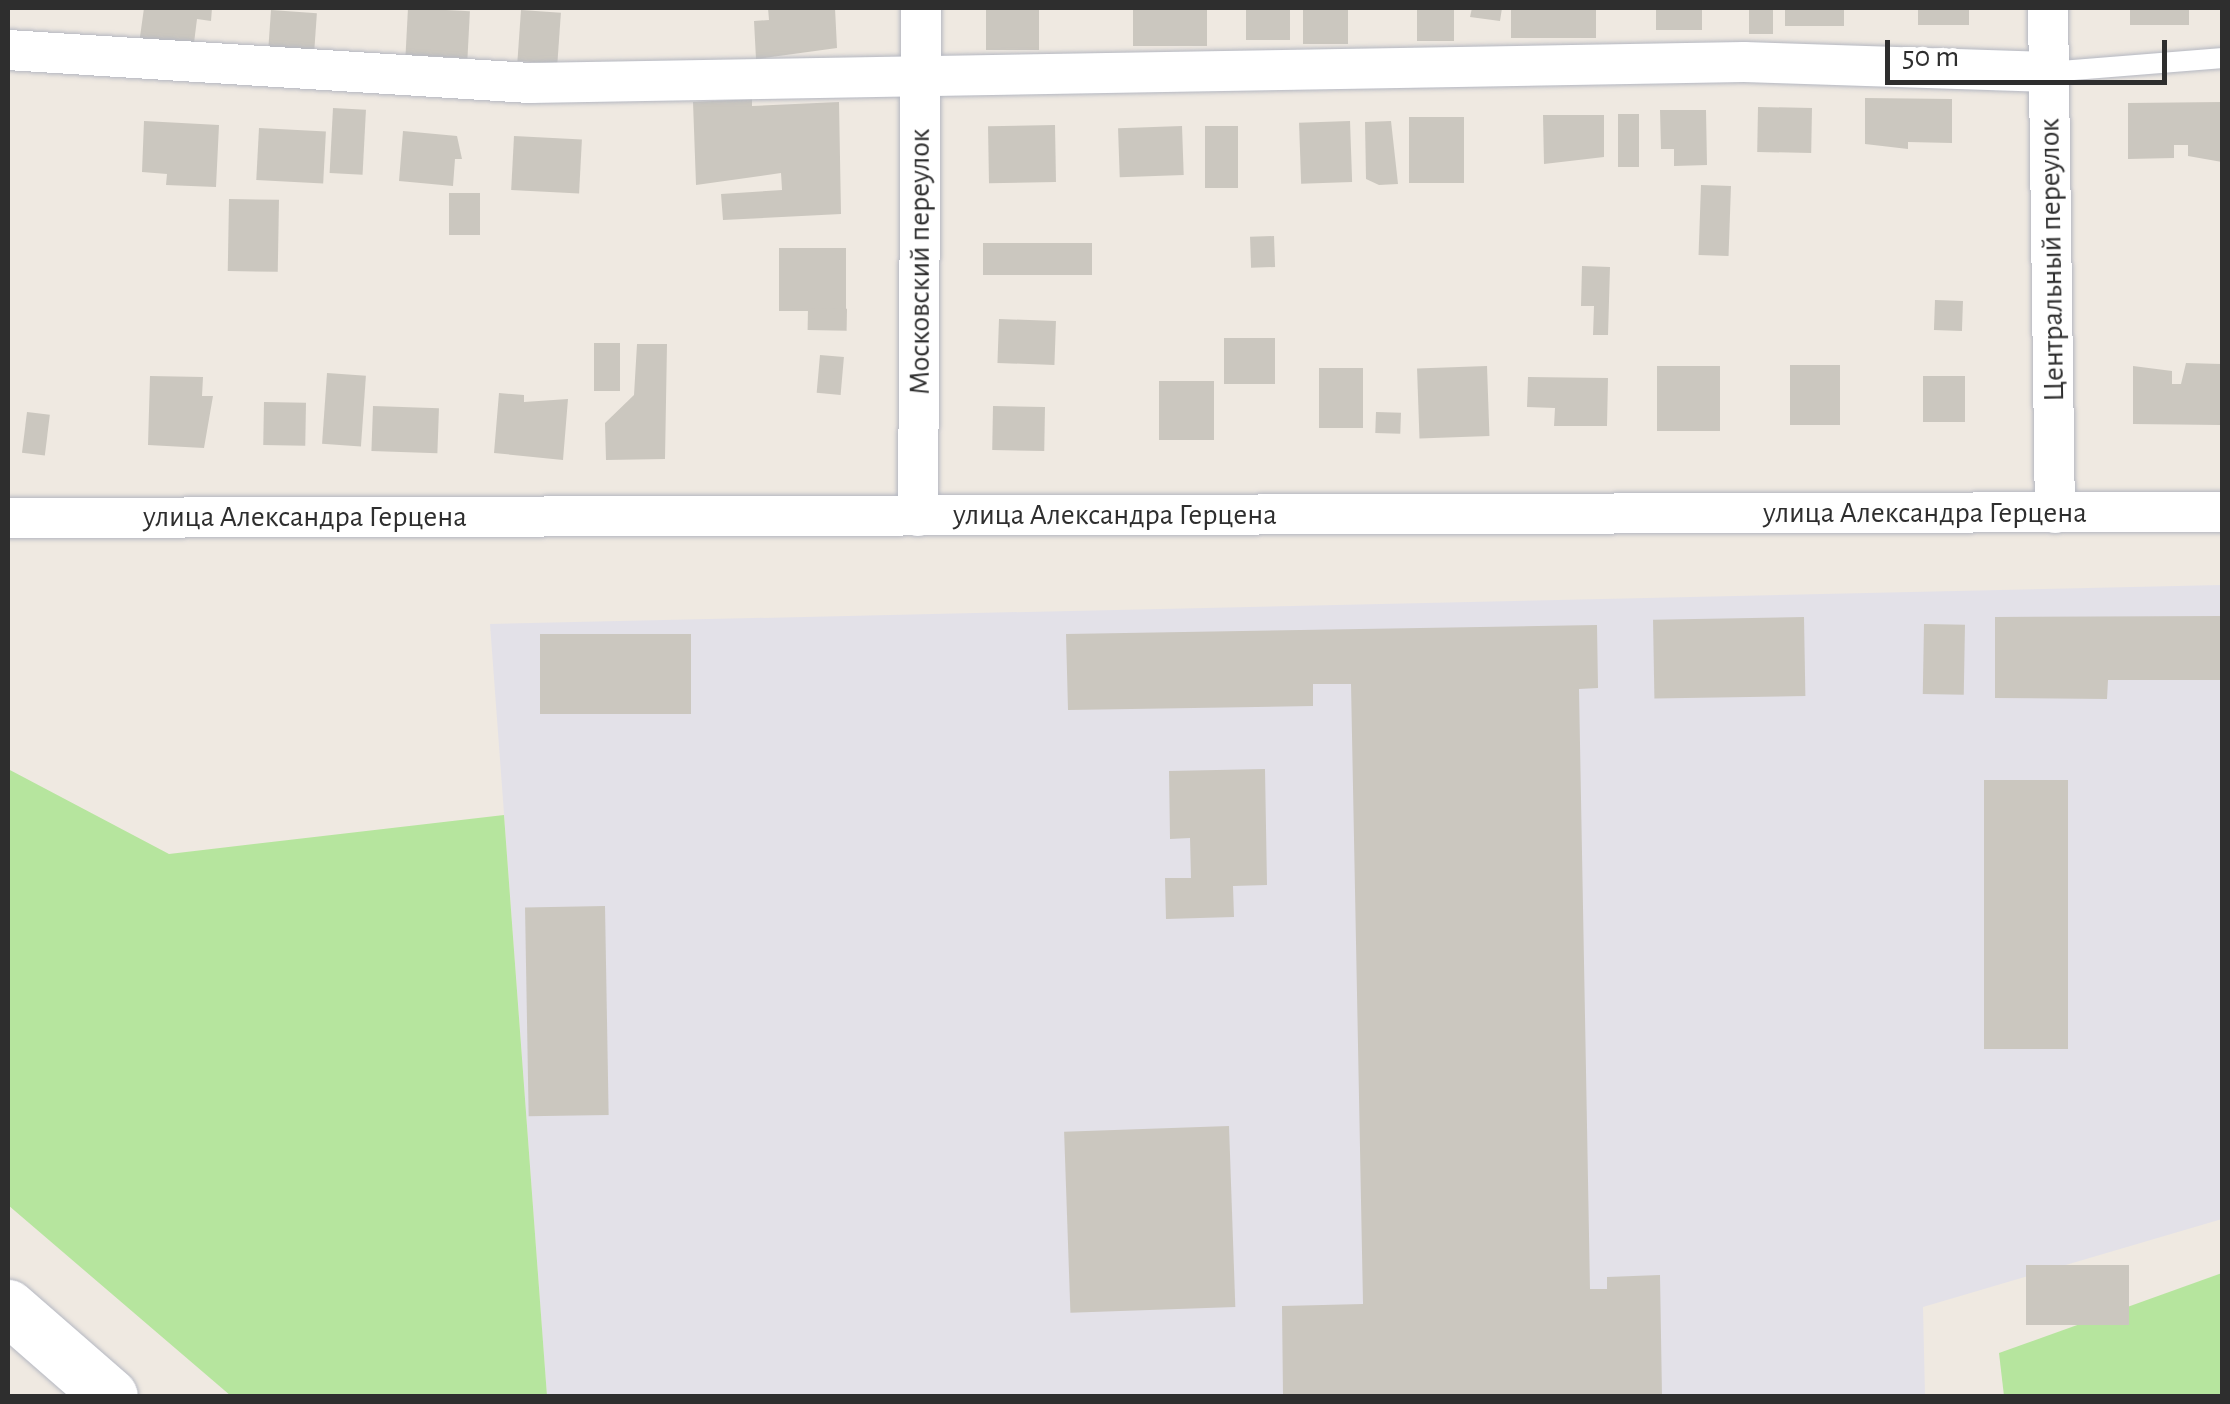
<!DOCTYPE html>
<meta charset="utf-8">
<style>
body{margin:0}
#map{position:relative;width:2230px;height:1404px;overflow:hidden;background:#efe9e1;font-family:"Alegreya Sans",sans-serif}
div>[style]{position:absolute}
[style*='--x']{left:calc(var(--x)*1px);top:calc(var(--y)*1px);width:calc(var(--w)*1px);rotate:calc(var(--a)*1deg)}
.industrial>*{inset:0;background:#e3e1e8}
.green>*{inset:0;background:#b6e59e}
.building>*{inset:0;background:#cbc7bf;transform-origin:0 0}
.roads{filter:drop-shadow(0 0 2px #b4b7c1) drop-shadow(0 0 2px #b4b7c1)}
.lane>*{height:20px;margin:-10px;padding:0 10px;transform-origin:10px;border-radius:10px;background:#fff}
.street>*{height:40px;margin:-20px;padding:0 20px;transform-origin:20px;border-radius:20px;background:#fff}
.secondary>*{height:55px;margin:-27.5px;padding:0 27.5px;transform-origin:27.5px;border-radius:27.5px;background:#fff}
span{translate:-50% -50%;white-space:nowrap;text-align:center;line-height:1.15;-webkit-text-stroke:8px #fff;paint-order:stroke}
.street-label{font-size:30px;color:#2e2e2e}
.frame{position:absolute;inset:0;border:10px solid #2e2e2e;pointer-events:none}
.scale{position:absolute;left:1885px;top:40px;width:282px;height:45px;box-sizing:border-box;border:5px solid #2e2e2e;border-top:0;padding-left:12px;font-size:30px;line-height:35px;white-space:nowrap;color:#2e2e2e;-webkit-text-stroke:8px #fff;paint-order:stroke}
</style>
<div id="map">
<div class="industrial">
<div style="clip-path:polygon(2222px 585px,2222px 1219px,1923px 1307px,1925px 1396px,547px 1396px,490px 624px)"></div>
</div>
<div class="green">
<div style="clip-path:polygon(8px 769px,169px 854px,504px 815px,547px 1396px,231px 1396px,8px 1205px)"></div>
<div style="clip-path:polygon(2222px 1273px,2222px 1396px,2004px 1396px,1999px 1353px)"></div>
</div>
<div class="building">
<div style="clip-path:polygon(144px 8px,212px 8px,211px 21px,197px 19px,193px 51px,139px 44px)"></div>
<div style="left:408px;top:8px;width:62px;height:47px;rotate:3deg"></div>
<div style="clip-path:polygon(768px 8px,835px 8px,837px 48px,756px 59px,754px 21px,769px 20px)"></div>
<div style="left:986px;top:8px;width:53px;height:42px"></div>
<div style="left:1133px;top:8px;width:74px;height:38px"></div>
<div style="left:1246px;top:8px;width:44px;height:32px"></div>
<div style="left:1303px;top:8px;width:45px;height:36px"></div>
<div style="left:1417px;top:8px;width:37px;height:33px"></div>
<div style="clip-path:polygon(1472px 8px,1502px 8px,1500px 21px,1470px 17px)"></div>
<div style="left:1511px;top:8px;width:85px;height:30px"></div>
<div style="left:1656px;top:8px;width:46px;height:22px"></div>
<div style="left:1749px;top:8px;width:24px;height:26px"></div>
<div style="left:1785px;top:8px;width:59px;height:18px"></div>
<div style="left:1918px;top:8px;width:51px;height:17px"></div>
<div style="left:2130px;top:8px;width:59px;height:17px"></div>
<div style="left:271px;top:10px;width:46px;height:40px;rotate:4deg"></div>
<div style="left:521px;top:10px;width:40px;height:51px;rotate:4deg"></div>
<div style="clip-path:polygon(1865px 98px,1952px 99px,1952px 143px,1908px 142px,1908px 149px,1865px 144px)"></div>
<div style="clip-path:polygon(752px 99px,752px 106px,839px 102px,841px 214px,723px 220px,721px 194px,782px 190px,781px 173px,696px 185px,693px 102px)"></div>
<div style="clip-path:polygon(2222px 102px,2222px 162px,2188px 156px,2188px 145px,2174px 145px,2174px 158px,2128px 159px,2128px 103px)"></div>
<div style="left:1758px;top:107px;width:54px;height:45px;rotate:1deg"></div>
<div style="left:333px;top:108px;width:33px;height:65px;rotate:3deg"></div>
<div style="clip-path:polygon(1660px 110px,1706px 110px,1707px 165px,1674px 166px,1674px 149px,1661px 149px)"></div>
<div style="left:1618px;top:114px;width:21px;height:53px"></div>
<div style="clip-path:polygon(1543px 115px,1604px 115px,1604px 157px,1544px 164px)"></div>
<div style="left:1409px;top:117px;width:55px;height:66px"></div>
<div style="clip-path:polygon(144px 121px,219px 125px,216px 187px,166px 185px,167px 174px,142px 172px)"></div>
<div style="left:1350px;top:121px;width:61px;height:51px;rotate:88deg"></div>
<div style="clip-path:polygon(1391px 121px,1398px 184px,1379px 185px,1366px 179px,1365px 122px)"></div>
<div style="left:1055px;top:125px;width:57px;height:67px;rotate:89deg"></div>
<div style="left:1182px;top:126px;width:49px;height:64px;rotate:88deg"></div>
<div style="left:1205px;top:126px;width:33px;height:62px"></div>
<div style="left:259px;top:128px;width:67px;height:52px;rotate:3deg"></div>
<div style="clip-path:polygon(403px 131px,457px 136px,462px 159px,455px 159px,453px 186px,399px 181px)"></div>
<div style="left:514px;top:136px;width:68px;height:54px;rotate:3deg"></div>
<div style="left:1701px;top:185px;width:30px;height:70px;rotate:2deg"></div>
<div style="left:449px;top:193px;width:31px;height:42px"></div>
<div style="left:229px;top:199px;width:50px;height:72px;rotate:1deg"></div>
<div style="left:1274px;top:236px;width:31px;height:24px;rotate:88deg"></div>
<div style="left:1092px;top:243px;width:32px;height:109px;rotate:90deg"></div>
<div style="left:779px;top:248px;width:67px;height:63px"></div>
<div style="clip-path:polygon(1582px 266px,1610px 267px,1608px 335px,1593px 335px,1594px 306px,1581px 306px)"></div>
<div style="left:1935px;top:300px;width:28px;height:30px;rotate:2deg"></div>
<div style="left:808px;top:308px;width:39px;height:22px;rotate:1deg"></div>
<div style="left:999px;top:319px;width:57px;height:44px;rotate:2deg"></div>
<div style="left:1275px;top:338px;width:46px;height:51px;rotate:90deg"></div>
<div style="left:594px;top:343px;width:26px;height:48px"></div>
<div style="clip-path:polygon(637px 344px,667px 344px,665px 459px,606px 460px,605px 423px,634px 395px)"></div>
<div style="left:820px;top:355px;width:24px;height:38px;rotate:5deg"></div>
<div style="clip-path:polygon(2186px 363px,2221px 364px,2220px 425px,2133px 424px,2133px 366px,2172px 371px,2172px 384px,2181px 384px)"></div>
<div style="left:1790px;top:365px;width:50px;height:60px"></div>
<div style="left:1487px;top:366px;width:70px;height:70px;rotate:88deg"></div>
<div style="left:1657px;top:366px;width:63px;height:65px"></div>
<div style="left:1319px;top:368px;width:44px;height:60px"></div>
<div style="left:327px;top:373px;width:39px;height:71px;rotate:4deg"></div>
<div style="clip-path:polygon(150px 376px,203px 377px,202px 396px,213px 396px,204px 448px,148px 445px)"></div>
<div style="left:1923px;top:376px;width:42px;height:46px"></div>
<div style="clip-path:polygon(1528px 377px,1608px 378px,1607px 426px,1554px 426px,1555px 408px,1527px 407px)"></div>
<div style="left:1159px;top:381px;width:55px;height:59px"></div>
<div style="clip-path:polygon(499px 393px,524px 395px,524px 402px,568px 399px,563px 460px,494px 453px)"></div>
<div style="left:264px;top:402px;width:42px;height:43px;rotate:1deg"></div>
<div style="left:373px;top:406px;width:66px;height:45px;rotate:2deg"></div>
<div style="left:993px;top:406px;width:52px;height:44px;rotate:1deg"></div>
<div style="left:27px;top:412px;width:23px;height:41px;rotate:7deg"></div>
<div style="left:1376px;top:412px;width:25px;height:21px;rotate:2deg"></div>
<div style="clip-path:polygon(2222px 616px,2222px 680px,2108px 680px,2107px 699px,1995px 698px,1995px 617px)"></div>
<div style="left:1804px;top:617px;width:79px;height:151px;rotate:89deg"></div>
<div style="left:1924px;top:624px;width:41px;height:70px;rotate:1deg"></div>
<div style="clip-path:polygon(1597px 625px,1598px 688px,1579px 689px,1590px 1289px,1607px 1289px,1607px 1277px,1660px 1275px,1662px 1396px,1283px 1396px,1282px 1306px,1363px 1304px,1351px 684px,1313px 684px,1313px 706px,1068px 710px,1066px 634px)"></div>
<div style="left:691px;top:634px;width:80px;height:151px;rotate:90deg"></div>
<div style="clip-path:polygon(1265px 769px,1267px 885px,1233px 886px,1234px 917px,1166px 919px,1165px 878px,1191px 878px,1190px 838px,1170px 839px,1169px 771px)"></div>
<div style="left:2068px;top:780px;width:269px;height:84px;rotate:90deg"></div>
<div style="left:605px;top:906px;width:209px;height:80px;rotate:89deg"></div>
<div style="left:1229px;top:1126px;width:181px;height:165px;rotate:88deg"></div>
<div style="left:2026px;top:1265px;width:103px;height:60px"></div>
</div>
<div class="roads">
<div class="lane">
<div style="--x:2049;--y:72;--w:174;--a:-4.6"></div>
</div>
<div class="street">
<div style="--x:2048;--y:8;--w:505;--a:89.21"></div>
<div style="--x:8;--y:50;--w:523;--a:3.62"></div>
<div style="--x:530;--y:83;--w:1214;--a:-0.99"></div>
<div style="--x:1744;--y:62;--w:305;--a:1.9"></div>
<div style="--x:918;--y:516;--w:508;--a:-89.66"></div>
<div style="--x:8;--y:518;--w:2214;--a:-0.16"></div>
</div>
<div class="secondary">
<div style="--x:8;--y:1307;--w:135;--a:41.1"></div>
</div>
</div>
<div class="street-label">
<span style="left:2052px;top:260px;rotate:-91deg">Центральный переулок</span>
<span style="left:920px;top:262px;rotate:-90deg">Московский переулок</span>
<span style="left:1925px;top:513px">улица Александра Герцена</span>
<span style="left:1115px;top:515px">улица Александра Герцена</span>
<span style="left:305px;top:517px">улица Александра Герцена</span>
</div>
<div class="frame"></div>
<div class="scale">50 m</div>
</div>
